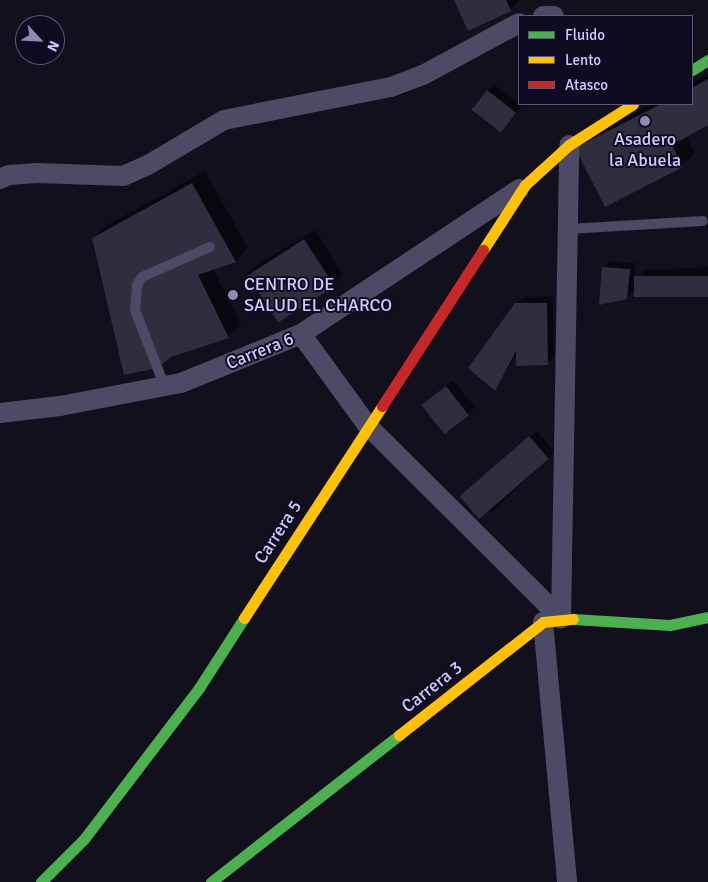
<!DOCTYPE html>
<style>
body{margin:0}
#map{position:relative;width:708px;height:882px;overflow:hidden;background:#12101c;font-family:Signika,sans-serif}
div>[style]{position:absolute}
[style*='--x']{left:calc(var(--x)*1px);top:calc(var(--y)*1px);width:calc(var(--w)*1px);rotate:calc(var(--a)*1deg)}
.shadow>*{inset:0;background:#0007;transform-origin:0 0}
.building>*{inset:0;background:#302d3f;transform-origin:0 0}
.lane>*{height:10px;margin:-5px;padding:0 5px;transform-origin:5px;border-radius:5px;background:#4c4a65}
.street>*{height:20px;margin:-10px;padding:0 10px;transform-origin:10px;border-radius:10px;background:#4c4a65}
.fast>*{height:11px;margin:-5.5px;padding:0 5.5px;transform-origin:5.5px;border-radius:5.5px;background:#4caf50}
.slow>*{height:11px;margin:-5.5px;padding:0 5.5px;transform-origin:5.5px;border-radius:5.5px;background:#ffc107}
.jam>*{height:11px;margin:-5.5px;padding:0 5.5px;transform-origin:5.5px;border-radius:5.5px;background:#c62828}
.dots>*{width:14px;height:14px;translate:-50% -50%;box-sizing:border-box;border:2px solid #0f0b21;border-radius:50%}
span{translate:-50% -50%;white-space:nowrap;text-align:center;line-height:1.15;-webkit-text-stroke:4px #0f0b21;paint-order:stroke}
.poi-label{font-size:18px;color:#d2cbff}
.left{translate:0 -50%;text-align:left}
.street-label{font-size:18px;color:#d2cbff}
.legend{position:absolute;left:518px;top:15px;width:175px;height:90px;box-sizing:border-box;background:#0f0b21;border:1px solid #5d587a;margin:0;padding:6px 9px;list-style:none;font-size:15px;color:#d2cbff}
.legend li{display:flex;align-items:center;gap:10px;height:25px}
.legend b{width:25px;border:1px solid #5d587a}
.north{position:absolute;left:15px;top:15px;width:50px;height:50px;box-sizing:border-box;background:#0f0b21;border:1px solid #5d587a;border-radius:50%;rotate:115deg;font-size:14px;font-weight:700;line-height:20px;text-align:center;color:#d2cbff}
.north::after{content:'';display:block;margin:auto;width:18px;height:22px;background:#8f8ab0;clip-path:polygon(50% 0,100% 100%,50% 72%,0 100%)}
</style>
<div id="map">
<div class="shadow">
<div style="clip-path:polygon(455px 0,520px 0,510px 10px)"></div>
<div style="clip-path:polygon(708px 74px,708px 123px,686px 135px,695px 153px,682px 166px,589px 136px,651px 104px,692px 104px,692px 83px)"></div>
<div style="clip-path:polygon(494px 84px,522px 106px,507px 124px,473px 109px)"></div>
<div style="clip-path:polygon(205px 171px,248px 248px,236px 261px,213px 269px,241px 324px,228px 337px,93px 239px,106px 226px)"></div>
<div style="clip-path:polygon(315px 230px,343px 275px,334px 285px,277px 320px,248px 273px,258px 264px)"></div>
<div style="clip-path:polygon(610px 261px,636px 263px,634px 281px,645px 270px,708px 267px,708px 296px,636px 289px,627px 298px,603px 268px)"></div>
<div style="clip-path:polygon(553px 296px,554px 357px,547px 364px,517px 353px,495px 390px,516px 304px,523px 297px)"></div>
<div style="clip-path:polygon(453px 380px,475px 407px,445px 432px,430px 399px)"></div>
<div style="left:536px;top:431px;width:28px;height:89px;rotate:46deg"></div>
</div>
<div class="building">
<div style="clip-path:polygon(454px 0,506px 0,511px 11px,468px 31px)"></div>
<div style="clip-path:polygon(708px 79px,708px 125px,672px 145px,683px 167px,605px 207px,575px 148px,661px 104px,692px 104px,692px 88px)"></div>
<div style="left:487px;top:90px;width:37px;height:25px;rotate:38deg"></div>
<div style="clip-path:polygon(192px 183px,236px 262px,198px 275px,229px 338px,171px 357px,157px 368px,124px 375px,92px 238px)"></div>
<div style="left:304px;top:239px;width:56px;height:67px;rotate:57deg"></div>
<div style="clip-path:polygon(602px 267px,630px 269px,627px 299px,599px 305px)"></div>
<div style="left:708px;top:276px;width:21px;height:74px;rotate:90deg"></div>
<div style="clip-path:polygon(515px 303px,547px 303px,548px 365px,516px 366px,516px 351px,495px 391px,468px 368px)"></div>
<div style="left:446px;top:386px;width:37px;height:31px;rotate:52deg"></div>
<div style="left:529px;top:436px;width:30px;height:92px;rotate:49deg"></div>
</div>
<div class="lane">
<div style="--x:568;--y:229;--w:135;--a:-3.4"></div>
<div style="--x:164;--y:385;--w:80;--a:-111.1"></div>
<div style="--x:135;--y:310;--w:25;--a:-85"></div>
<div style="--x:137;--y:285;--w:9;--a:-58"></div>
<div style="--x:142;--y:277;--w:74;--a:-23.8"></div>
</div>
<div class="street">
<div style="--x:543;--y:16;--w:11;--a:0"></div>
<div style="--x:0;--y:179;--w:10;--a:-24"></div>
<div style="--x:9;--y:175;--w:28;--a:-4"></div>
<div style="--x:37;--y:173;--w:86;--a:2"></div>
<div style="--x:123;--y:176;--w:27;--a:-24"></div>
<div style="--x:148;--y:165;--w:88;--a:-30.6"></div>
<div style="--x:224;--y:120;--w:170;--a:-11.2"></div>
<div style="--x:391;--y:87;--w:34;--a:-21"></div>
<div style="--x:423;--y:75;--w:109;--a:-28.4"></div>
<div style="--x:301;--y:334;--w:112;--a:54"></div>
<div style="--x:367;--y:425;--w:274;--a:44.9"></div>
<div style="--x:0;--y:413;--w:60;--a:-6.7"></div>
<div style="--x:60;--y:406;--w:123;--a:-10.8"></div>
<div style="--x:181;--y:383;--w:130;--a:-22.2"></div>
<div style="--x:301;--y:334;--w:262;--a:-33.6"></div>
<div style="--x:561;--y:618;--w:473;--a:-89"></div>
<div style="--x:543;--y:622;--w:261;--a:84.7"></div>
</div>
<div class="fast">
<div style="--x:692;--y:70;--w:19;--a:-32"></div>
<div style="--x:573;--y:619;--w:97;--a:3.5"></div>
<div style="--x:670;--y:625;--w:39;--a:-12"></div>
<div style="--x:41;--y:882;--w:61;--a:-45"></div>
<div style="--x:84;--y:839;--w:190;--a:-52.7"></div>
<div style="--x:199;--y:688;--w:83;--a:-57.3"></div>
<div style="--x:211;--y:882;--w:239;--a:-38"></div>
</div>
<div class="slow">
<div style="--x:483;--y:250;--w:77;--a:-57.1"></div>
<div style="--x:525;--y:185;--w:59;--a:-42.3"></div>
<div style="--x:569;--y:145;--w:76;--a:-32.6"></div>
<div style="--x:244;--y:618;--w:253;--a:-56.9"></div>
<div style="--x:399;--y:735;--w:183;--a:-38.1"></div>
<div style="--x:543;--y:622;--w:30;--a:-6"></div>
</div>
<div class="jam">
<div style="--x:382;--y:406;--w:186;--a:-57.1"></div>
</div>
<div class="dots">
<div style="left:645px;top:121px;background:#8f8ab0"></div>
<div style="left:233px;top:295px;background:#8f8ab0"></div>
</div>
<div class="poi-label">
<span style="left:645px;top:150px">Asadero<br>la Abuela</span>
<span class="left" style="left:244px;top:295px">CENTRO DE<br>SALUD EL CHARCO</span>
</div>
<div class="street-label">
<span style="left:260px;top:351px;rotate:-22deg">Carrera 6</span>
<span style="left:278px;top:532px;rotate:-57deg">Carrera 5</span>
<span style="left:432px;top:687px;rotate:-38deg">Carrera 3</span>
</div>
<ul class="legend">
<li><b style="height:6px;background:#4caf50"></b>Fluido</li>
<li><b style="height:6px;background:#ffc107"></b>Lento</li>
<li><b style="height:6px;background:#c62828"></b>Atasco</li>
</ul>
<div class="north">N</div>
</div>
